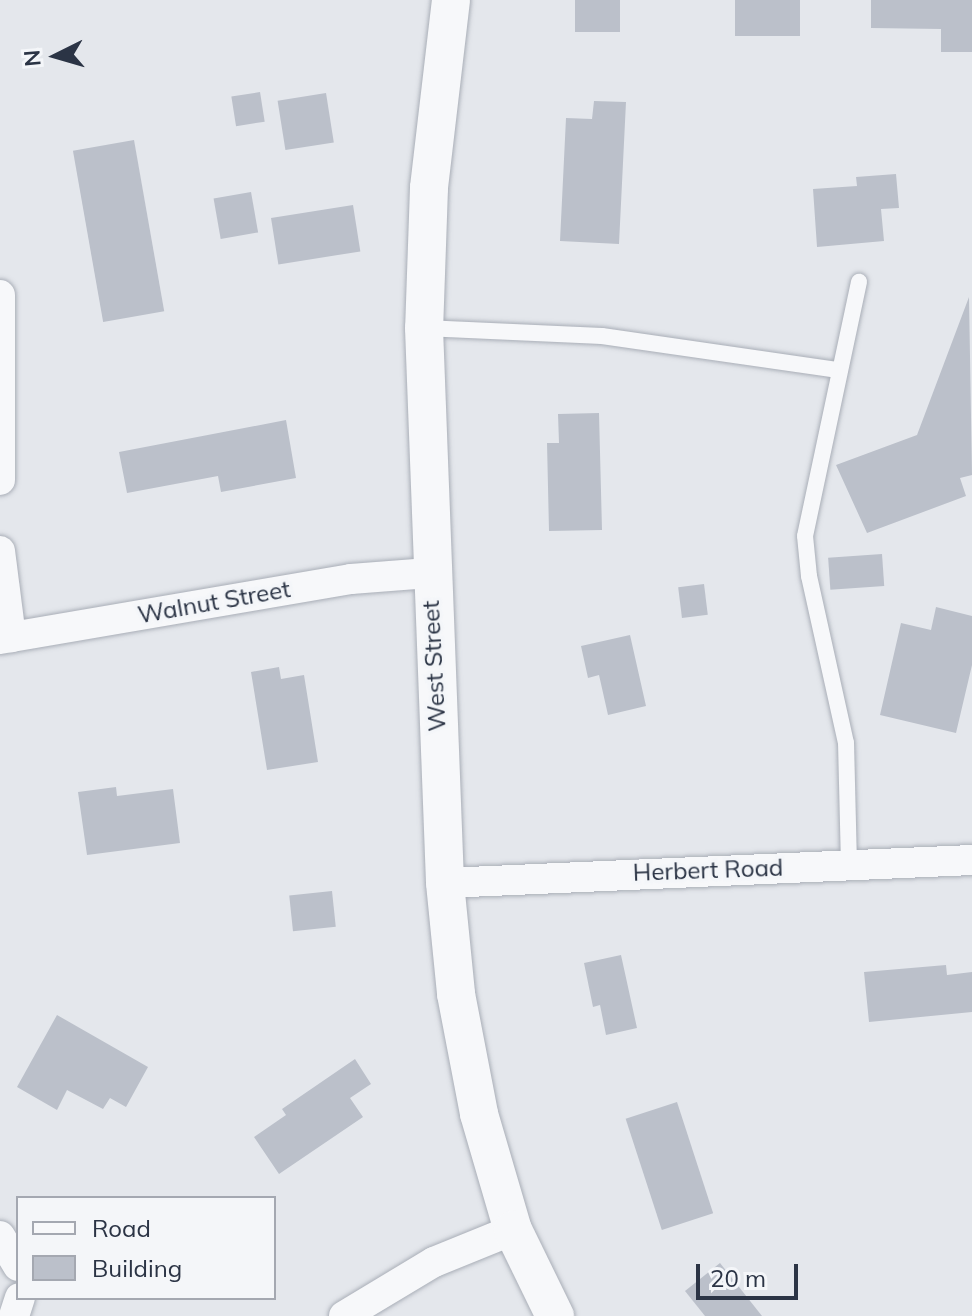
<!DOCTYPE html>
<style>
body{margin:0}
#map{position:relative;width:972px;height:1316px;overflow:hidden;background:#e4e7ec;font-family:Mulish,sans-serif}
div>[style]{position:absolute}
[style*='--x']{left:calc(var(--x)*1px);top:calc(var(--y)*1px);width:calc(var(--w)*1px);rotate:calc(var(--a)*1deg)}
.building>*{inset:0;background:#bbc0ca;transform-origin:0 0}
.roads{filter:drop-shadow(0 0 2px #a9aeb7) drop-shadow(0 0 2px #a9aeb7)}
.service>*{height:16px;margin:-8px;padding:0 8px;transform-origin:8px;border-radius:8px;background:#f7f8fa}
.minor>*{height:30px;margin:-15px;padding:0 15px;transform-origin:15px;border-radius:15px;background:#f7f8fa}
.tertiary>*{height:38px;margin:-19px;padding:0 19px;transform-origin:19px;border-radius:19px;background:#f7f8fa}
span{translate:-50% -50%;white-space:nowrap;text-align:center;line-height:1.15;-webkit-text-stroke:7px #f4f6f9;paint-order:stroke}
.street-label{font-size:24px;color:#2b3445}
.legend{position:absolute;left:16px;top:1196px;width:260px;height:104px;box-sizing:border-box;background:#f4f6f9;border:2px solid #a4a8b1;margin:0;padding:10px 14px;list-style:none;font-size:24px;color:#2b3445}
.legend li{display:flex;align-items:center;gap:16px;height:40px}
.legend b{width:40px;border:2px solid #a4a8b1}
.north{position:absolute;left:16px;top:16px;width:80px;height:80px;-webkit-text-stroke:6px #f4f6f9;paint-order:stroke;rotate:265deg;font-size:22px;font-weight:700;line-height:32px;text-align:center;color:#2b3445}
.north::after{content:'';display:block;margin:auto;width:28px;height:36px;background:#2b3445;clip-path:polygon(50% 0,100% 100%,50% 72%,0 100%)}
.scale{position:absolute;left:696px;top:1264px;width:102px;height:36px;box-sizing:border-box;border:4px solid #2b3445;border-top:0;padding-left:10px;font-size:24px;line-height:28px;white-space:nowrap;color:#2b3445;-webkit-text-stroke:6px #f4f6f9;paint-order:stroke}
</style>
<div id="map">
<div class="building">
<div style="left:575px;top:0;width:45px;height:32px"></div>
<div style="left:735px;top:0;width:65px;height:36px"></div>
<div style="clip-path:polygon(871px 0,972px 0,972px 52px,941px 52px,941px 29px,871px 28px)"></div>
<div style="left:260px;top:92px;width:30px;height:29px;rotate:81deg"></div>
<div style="left:326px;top:93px;width:50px;height:49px;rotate:81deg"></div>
<div style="clip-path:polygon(594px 101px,626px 102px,619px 244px,560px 241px,566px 118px,592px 119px)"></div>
<div style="left:134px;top:140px;width:174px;height:62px;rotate:80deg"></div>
<div style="clip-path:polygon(896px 174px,899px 208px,881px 209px,884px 241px,817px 247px,813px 189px,857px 186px,856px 177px)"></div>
<div style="left:251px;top:192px;width:41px;height:38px;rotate:80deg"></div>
<div style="left:353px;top:205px;width:47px;height:83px;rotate:81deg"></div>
<div style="clip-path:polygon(969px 297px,972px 475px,960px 478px,966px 496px,867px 533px,836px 465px,917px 435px)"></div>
<div style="clip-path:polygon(599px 413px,602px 530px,549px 531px,547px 443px,559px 443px,558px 414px)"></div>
<div style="clip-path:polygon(286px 420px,296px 478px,221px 492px,218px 476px,127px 493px,119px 452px)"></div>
<div style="left:882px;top:554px;width:32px;height:54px;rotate:86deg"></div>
<div style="left:704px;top:584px;width:31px;height:26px;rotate:83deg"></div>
<div style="clip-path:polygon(936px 607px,972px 616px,972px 665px,956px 733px,880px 715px,901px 623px,931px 630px)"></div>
<div style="clip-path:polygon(630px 635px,646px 706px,608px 715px,599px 675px,588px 678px,581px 646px)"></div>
<div style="clip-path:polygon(279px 667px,281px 679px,304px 675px,318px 762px,267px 770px,251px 672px)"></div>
<div style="clip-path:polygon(116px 787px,117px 796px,173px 789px,180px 843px,87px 855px,78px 792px)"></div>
<div style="left:332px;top:891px;width:36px;height:43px;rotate:84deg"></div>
<div style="clip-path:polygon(621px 955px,637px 1028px,606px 1035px,600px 1005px,593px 1007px,584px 963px)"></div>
<div style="clip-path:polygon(946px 965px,947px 975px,972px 972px,972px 1012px,869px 1022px,864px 972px)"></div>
<div style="clip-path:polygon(57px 1015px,148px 1067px,126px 1107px,110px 1098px,103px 1109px,67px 1090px,57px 1110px,17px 1087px)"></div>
<div style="clip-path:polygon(355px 1059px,371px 1084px,350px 1098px,363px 1117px,279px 1174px,254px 1137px,286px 1115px,282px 1109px)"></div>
<div style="left:677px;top:1102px;width:117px;height:54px;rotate:72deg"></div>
<div style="clip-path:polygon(720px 1263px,762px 1316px,705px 1316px,685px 1291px)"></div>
</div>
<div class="roads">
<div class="service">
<div style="--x:424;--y:328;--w:178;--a:2.6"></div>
<div style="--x:602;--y:336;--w:239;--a:8.2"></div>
<div style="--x:849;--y:865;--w:122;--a:-91.4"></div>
<div style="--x:846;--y:743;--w:171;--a:-102.5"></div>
<div style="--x:809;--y:576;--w:40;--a:-95.7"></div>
<div style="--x:805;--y:536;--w:260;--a:-78"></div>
</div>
<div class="minor">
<div style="--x:0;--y:295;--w:185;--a:90"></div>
<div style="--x:0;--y:551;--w:87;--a:82.7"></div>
<div style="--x:0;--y:639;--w:356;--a:-9.7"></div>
<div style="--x:351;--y:579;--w:78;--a:-4.4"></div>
<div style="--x:445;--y:883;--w:528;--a:-2.5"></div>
<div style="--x:0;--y:1236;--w:35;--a:59"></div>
<div style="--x:14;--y:1316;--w:19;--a:-72"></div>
<div style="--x:344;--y:1316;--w:105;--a:-31"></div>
<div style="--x:434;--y:1262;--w:85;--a:-22.1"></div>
</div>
<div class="tertiary">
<div style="--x:451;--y:0;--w:189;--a:96.7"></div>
<div style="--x:429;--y:188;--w:140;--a:92"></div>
<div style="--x:424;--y:328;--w:555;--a:87.83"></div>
<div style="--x:445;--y:883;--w:112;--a:84.3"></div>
<div style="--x:456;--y:994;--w:122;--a:79.1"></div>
<div style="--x:479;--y:1114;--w:121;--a:73.7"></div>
<div style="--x:513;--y:1230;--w:96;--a:64"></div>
</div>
</div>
<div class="street-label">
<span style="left:214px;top:602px;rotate:-10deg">Walnut Street</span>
<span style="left:434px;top:666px;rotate:-93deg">West Street</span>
<span style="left:708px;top:870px;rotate:-2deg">Herbert Road</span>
</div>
<ul class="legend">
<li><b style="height:10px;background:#f7f8fa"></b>Road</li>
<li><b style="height:22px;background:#bbc0ca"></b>Building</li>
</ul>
<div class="north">N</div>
<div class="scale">20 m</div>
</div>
